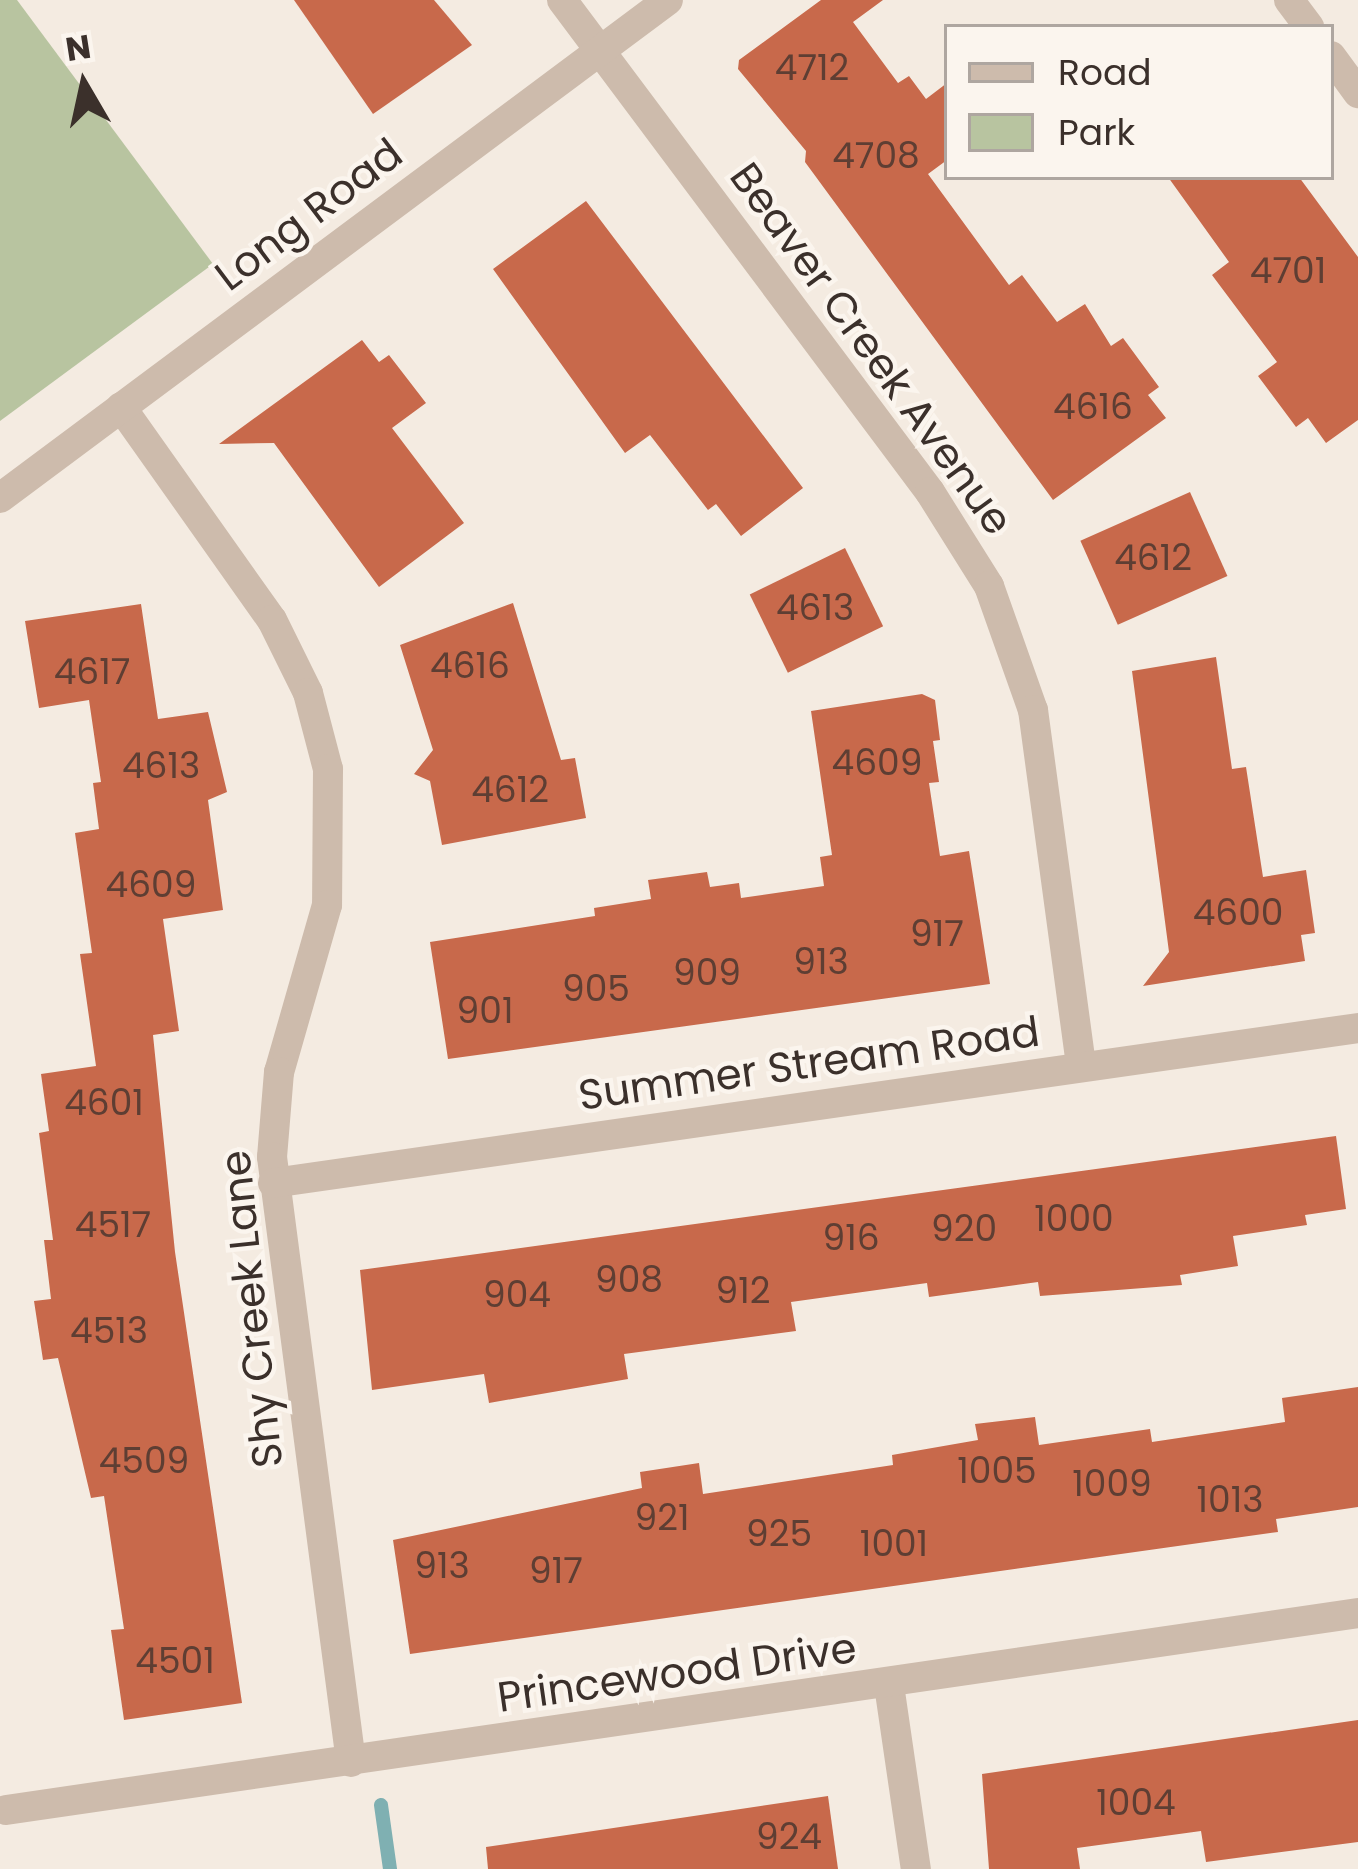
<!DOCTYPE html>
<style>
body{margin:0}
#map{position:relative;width:1358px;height:1869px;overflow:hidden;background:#f4ebe1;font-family:Poppins,sans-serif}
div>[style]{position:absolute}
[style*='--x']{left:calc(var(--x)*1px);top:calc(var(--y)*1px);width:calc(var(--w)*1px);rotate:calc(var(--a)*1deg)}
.green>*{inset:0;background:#b8c4a0}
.stream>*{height:14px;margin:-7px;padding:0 7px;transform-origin:7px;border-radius:7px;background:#7fb0b2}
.building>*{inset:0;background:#c8694b;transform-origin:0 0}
.street>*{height:30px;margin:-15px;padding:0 15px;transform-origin:15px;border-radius:15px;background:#cdbbac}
span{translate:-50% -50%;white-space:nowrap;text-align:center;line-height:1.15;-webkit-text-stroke:9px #fbf5ee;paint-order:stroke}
.number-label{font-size:36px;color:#5e3e33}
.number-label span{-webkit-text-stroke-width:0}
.street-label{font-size:42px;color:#3b302b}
.legend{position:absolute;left:944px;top:24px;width:390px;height:156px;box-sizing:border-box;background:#fbf5ee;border:3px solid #aea6a0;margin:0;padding:15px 21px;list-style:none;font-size:36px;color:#3b302b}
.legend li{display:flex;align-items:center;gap:24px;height:60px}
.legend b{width:60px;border:3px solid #aea6a0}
.north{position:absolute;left:24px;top:24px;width:120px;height:120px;-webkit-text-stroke:9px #fbf5ee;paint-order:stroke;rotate:351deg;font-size:33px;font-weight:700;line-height:48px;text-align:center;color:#3b302b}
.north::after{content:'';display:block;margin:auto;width:42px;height:54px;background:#3b302b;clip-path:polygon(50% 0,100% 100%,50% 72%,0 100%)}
</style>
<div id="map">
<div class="green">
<div style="clip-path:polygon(0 0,17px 0,213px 264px,0 421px)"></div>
</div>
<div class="stream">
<div style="--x:381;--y:1805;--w:65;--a:82"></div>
</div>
<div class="building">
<div style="clip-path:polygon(294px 0,434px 0,472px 45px,373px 114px)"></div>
<div style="clip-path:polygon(821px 0,883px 0,853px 22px,898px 83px,909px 76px,926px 99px,947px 83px,947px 160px,928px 174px,1009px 285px,1022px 275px,1057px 322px,1085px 304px,1111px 346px,1123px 338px,1159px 387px,1148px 395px,1166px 418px,1053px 500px,805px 162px,806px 151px,738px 69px,739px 60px)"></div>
<div style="clip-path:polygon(1168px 177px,1299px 177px,1358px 257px,1358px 420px,1326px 443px,1308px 418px,1296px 427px,1258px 376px,1277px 362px,1212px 275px,1229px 262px)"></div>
<div style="clip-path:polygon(586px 201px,803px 488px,741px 536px,716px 504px,708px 510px,650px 435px,625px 453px,493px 269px)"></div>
<div style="clip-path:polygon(362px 340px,379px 362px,389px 355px,426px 403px,392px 428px,464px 523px,379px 587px,274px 443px,219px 444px)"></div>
<div style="left:1190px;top:492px;width:92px;height:120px;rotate:66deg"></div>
<div style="left:845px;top:548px;width:87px;height:106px;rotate:64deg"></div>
<div style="clip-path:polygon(513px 603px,561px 760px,575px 758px,586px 818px,442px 845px,430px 781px,414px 774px,433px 750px,400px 645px)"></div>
<div style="clip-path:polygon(141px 604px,158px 719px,208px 712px,227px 792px,208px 800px,223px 910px,163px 919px,179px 1031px,153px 1035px,175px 1252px,242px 1703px,124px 1720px,111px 1630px,124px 1629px,104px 1496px,91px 1498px,58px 1358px,43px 1360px,34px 1301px,51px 1299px,44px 1240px,53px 1240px,39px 1133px,49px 1131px,41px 1074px,96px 1066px,80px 954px,92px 953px,75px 833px,99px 829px,93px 783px,101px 782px,89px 700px,39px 708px,25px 621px)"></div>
<div style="clip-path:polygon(1216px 657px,1232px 769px,1246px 767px,1263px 877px,1306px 870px,1315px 933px,1301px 935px,1305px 961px,1143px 986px,1169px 952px,1132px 671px)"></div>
<div style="clip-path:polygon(922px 694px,935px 700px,940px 740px,933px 741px,939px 782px,929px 783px,940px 856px,969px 851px,990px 984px,448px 1059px,430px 942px,595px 916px,594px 908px,651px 899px,648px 880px,707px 872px,710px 887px,739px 883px,741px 898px,824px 886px,820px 857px,832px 855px,811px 711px)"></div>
<div style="clip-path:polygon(1336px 1136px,1346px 1209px,1305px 1215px,1307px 1225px,1233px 1236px,1238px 1266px,1180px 1275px,1182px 1285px,1040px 1296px,1038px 1282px,929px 1297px,927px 1283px,791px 1302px,796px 1331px,624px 1354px,628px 1379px,489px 1403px,484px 1374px,372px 1390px,360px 1270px)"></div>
<div style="clip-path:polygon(1358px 1387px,1358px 1507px,1276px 1519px,1278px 1532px,410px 1654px,393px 1540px,642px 1488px,640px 1472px,699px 1463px,703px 1494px,893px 1465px,892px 1455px,978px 1440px,975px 1424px,1035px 1417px,1039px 1445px,1150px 1429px,1152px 1442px,1285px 1422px,1282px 1398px)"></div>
<div style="clip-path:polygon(1358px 1720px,1358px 1842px,1206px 1862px,1201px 1831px,1077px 1848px,1080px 1869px,989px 1869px,982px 1774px)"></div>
<div style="clip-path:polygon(828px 1796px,838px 1869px,488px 1869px,486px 1847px)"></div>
</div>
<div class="street">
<div style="--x:562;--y:0;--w:614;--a:53.2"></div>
<div style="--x:930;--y:492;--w:111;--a:57.9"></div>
<div style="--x:989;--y:586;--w:132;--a:70.5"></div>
<div style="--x:1033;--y:710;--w:360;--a:82.3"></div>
<div style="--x:1289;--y:0;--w:34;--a:53"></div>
<div style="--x:1331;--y:56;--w:46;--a:53.9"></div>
<div style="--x:121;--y:407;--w:261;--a:54.7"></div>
<div style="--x:272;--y:620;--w:81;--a:63.7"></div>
<div style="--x:308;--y:693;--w:79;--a:75.3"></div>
<div style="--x:328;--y:769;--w:136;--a:90.4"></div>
<div style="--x:327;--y:905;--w:174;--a:106"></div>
<div style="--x:279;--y:1072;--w:85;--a:94.7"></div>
<div style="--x:272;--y:1157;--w:610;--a:82.56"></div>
<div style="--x:0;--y:498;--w:833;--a:-36.7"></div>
<div style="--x:273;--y:1183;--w:1096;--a:-8.13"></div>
<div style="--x:889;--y:1685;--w:186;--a:81.7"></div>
<div style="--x:6;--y:1810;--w:1366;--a:-8.29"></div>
</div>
<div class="number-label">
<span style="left:812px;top:68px">4712</span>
<span style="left:876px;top:156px">4708</span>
<span style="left:1288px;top:271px">4701</span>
<span style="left:1093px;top:407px">4616</span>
<span style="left:1153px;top:558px">4612</span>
<span style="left:815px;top:608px">4613</span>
<span style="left:470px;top:666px">4616</span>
<span style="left:92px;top:672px">4617</span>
<span style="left:877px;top:763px">4609</span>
<span style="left:161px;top:766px">4613</span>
<span style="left:510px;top:790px">4612</span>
<span style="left:151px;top:885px">4609</span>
<span style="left:1238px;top:913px">4600</span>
<span style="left:937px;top:934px">917</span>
<span style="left:821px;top:962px">913</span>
<span style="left:707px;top:973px">909</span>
<span style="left:596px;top:989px">905</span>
<span style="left:485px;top:1011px">901</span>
<span style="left:104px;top:1103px">4601</span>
<span style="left:1074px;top:1219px">1000</span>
<span style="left:113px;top:1225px">4517</span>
<span style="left:964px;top:1229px">920</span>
<span style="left:851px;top:1238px">916</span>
<span style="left:629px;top:1280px">908</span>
<span style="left:743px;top:1291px">912</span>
<span style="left:517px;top:1295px">904</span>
<span style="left:109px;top:1331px">4513</span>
<span style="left:144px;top:1461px">4509</span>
<span style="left:997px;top:1471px">1005</span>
<span style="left:1112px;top:1484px">1009</span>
<span style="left:1230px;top:1500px">1013</span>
<span style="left:662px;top:1518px">921</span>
<span style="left:779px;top:1534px">925</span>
<span style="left:894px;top:1544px">1001</span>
<span style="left:442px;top:1566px">913</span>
<span style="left:556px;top:1571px">917</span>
<span style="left:175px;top:1661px">4501</span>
<span style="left:1136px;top:1803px">1004</span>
<span style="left:789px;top:1837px">924</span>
</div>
<div class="street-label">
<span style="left:309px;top:215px;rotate:-37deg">Long Road</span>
<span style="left:871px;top:349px;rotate:54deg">Beaver Creek Avenue</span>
<span style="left:809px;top:1064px;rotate:-8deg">Summer Stream Road</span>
<span style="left:252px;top:1309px;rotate:-96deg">Shy Creek Lane</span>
<span style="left:677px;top:1673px;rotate:-8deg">Princewood Drive</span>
</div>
<ul class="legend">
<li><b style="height:15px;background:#cdbbac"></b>Road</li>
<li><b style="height:33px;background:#b8c4a0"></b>Park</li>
</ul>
<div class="north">N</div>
</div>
